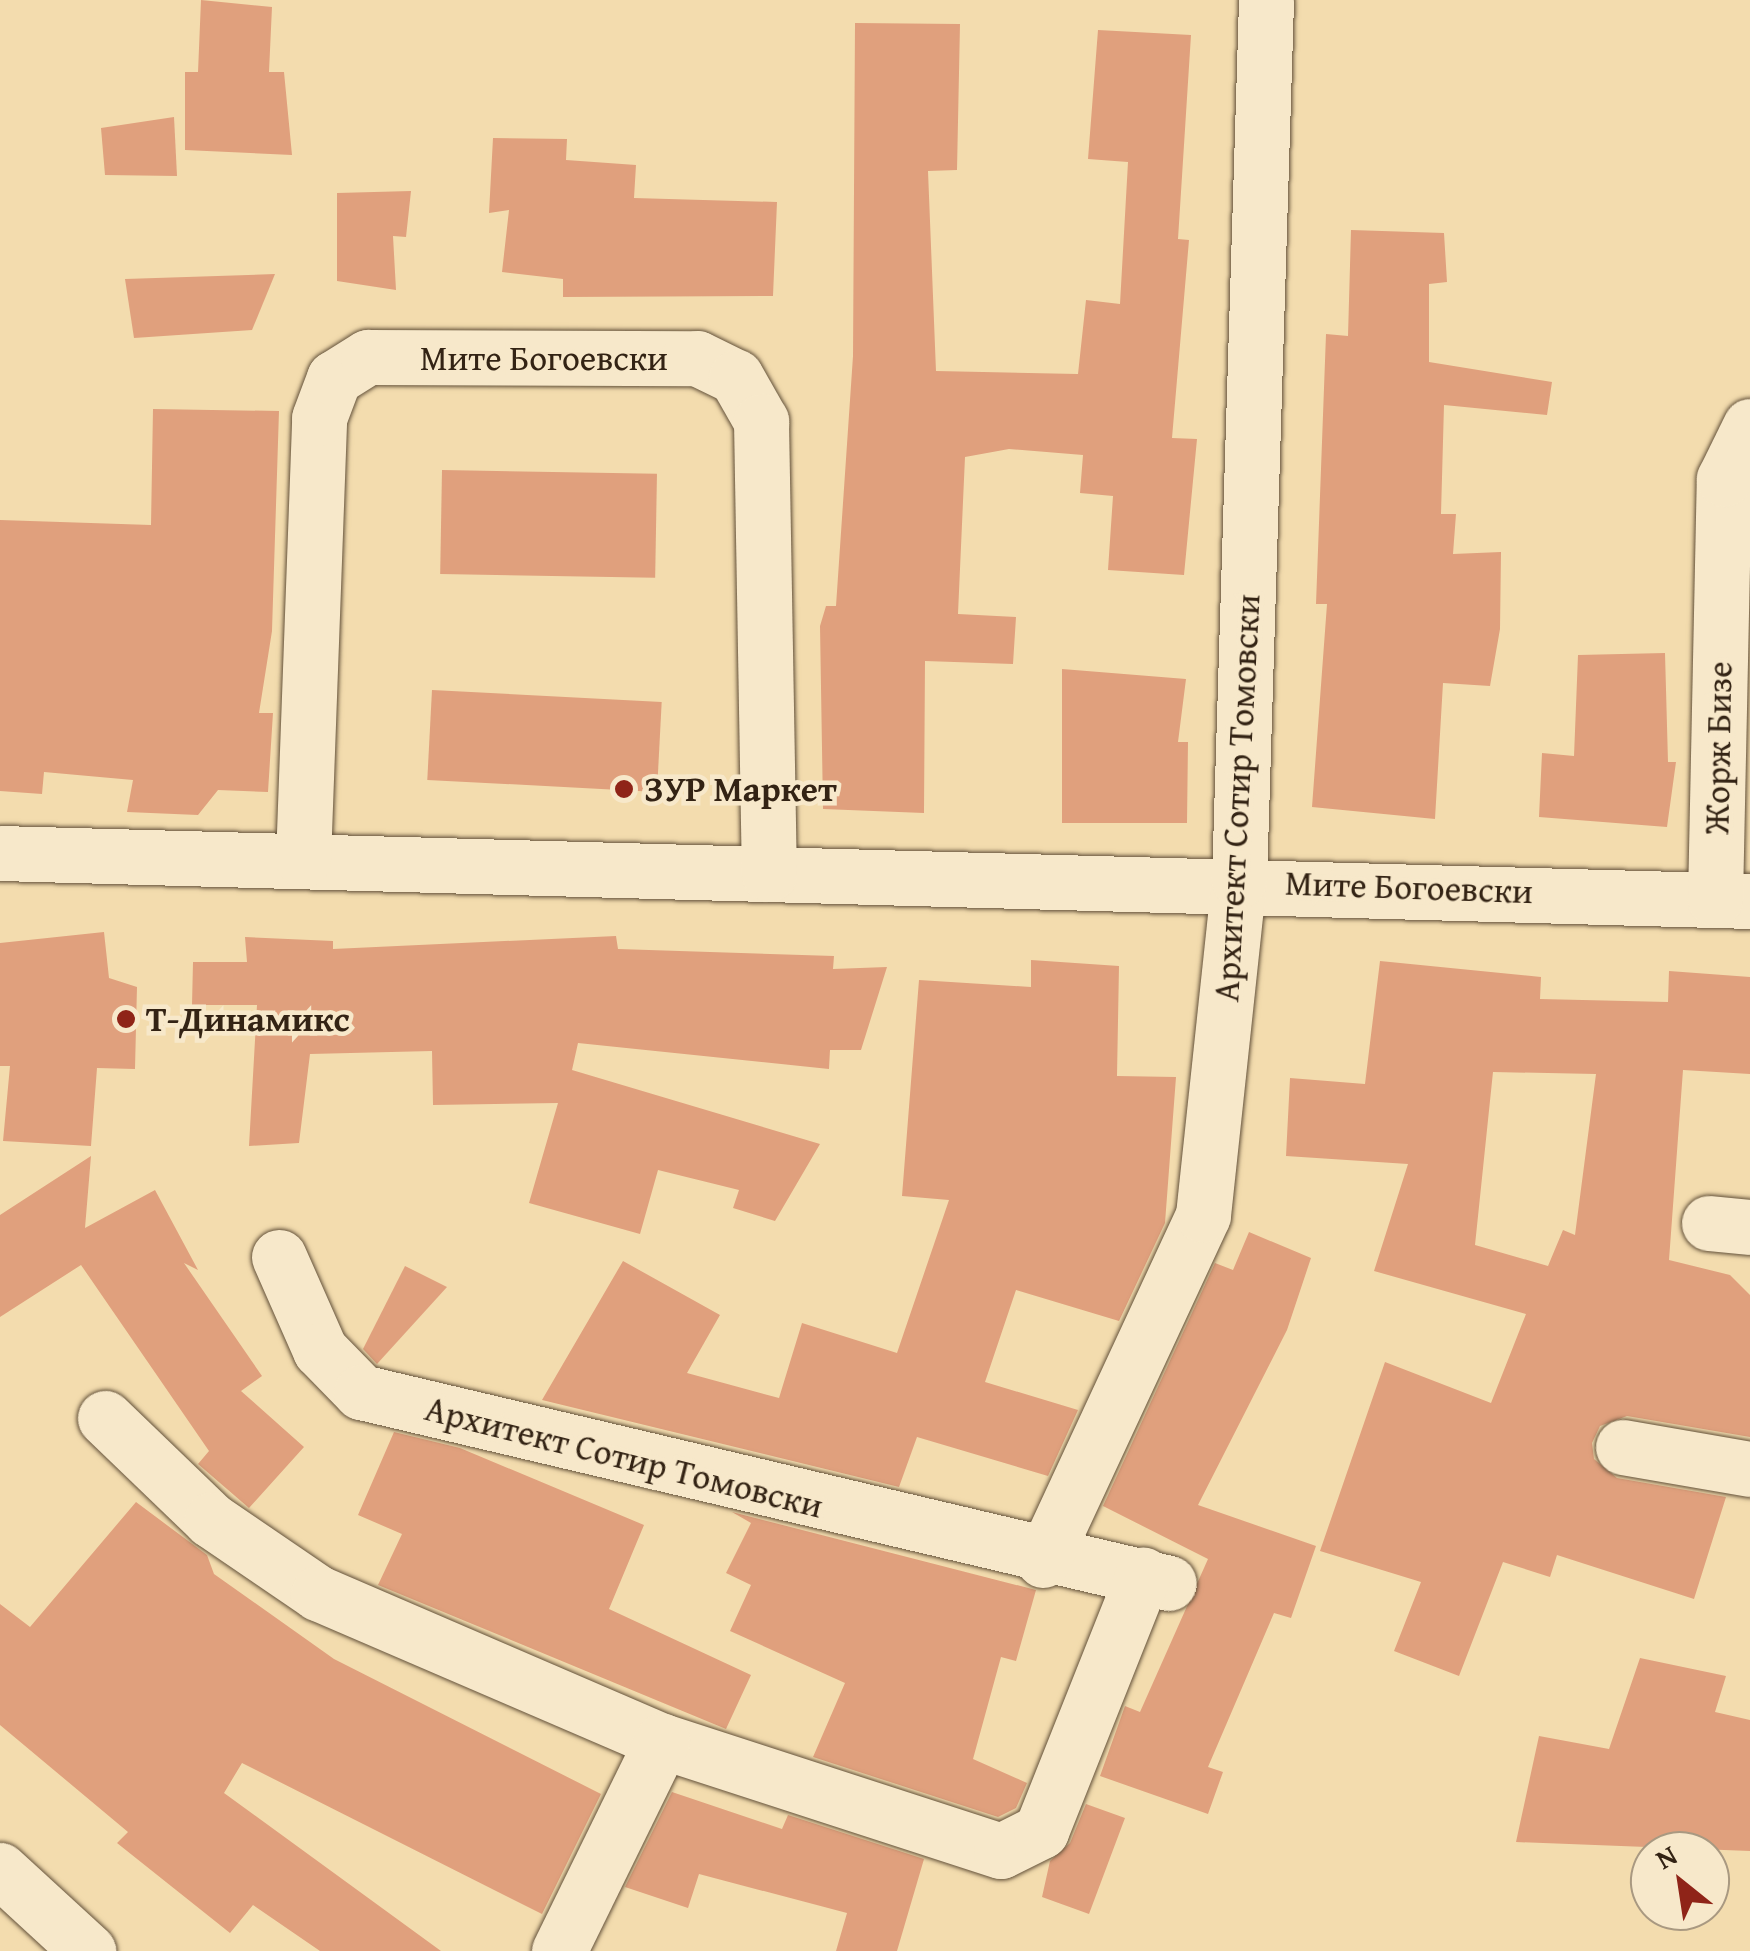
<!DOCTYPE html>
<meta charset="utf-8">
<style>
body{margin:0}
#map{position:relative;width:1750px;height:1951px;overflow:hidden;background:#f3dcae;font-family:"Gentium Book Plus",serif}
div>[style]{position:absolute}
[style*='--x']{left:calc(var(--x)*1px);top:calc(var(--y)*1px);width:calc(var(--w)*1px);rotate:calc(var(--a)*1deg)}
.building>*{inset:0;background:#e0a07d;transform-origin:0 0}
.roads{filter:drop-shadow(0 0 2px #63513a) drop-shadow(0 0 2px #63513a)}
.minor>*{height:55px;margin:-27.5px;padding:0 27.5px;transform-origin:27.5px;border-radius:27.5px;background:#f7e8ca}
.dots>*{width:28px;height:28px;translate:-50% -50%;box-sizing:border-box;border:5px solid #f7e8ca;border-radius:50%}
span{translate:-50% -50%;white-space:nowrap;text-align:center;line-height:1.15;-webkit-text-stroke:9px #f7e8ca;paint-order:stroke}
.street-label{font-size:35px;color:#332314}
.poi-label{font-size:35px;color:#332314;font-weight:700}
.left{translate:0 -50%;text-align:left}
.north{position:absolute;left:1630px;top:1831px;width:100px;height:100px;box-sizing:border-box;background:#f7e8ca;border:2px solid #a99981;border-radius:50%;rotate:330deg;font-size:28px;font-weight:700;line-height:40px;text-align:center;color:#332314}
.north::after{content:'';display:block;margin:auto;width:35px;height:45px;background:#8f2418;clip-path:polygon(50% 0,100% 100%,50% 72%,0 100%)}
</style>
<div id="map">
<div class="building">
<div style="clip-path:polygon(201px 0,272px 7px,269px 72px,284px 72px,292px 155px,185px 150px,185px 72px,198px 72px)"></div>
<div style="clip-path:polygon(855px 23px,960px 24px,957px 170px,928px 171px,936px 371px,1078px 374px,1086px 300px,1120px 304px,1128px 162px,1088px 159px,1098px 30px,1191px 35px,1178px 239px,1189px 240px,1172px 438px,1197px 439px,1184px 575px,1108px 570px,1113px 496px,1080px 493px,1083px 455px,1009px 449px,965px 457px,958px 614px,1016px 617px,1013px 664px,925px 661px,924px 813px,823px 809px,820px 626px,826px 606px,836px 606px,853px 356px)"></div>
<div style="clip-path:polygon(174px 117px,177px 176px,105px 175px,101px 128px)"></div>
<div style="clip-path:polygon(493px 138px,567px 139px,566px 160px,636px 165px,634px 198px,777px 202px,773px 296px,563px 297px,563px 279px,502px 272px,509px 210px,489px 213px)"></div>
<div style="clip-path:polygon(411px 191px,406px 237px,393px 236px,396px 290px,337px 281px,337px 193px)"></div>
<div style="clip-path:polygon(1351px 230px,1444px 233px,1447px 282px,1429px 284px,1429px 362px,1552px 382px,1547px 415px,1444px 405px,1441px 514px,1456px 514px,1453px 554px,1501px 552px,1500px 629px,1490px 686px,1443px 683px,1435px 819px,1312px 807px,1327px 604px,1316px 604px,1326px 334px,1348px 336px)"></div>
<div style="clip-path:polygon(275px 274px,252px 330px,134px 338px,125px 279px)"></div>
<div style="clip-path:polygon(153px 409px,279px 411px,272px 631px,259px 713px,273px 713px,268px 792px,218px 790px,198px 815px,127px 812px,133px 780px,44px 772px,42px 794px,0 791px,0 520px,151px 525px)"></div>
<div style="left:442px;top:470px;width:215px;height:104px;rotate:1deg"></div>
<div style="clip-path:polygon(1665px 653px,1668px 762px,1676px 762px,1667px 827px,1539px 817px,1542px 753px,1574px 756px,1578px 655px)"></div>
<div style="clip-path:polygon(1062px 669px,1186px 679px,1178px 742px,1188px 742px,1187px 823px,1062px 823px)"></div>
<div style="left:432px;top:690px;width:230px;height:90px;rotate:3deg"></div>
<div style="clip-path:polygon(104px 932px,109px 978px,137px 987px,135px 1069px,97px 1068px,91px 1146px,3px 1141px,10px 1066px,0 1066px,0 943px)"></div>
<div style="clip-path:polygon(616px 936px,618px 949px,834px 956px,833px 969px,887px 967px,861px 1050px,830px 1050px,829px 1069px,578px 1043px,572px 1070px,820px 1144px,775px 1221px,733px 1208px,739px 1190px,658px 1170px,640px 1234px,529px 1203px,558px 1103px,433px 1105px,432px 1051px,310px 1054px,299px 1143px,249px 1146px,257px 1005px,192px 1005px,193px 962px,247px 962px,245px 937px,333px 941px,333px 949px)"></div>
<div style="clip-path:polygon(1031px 960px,1119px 966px,1117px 1076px,1176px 1077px,1165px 1223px,1119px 1321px,1016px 1290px,985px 1382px,1078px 1410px,1048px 1476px,917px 1437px,899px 1487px,542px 1400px,623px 1261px,720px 1315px,687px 1373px,779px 1398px,802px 1323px,897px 1353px,949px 1200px,902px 1196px,919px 980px,1031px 987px)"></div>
<div style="clip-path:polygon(evenodd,1380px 961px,1541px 977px,1540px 999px,1668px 1002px,1669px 971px,1750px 977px,1750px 1074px,1683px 1070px,1669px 1260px,1730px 1275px,1750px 1295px,1750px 1437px,1627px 1416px,1600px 1426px,1592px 1443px,1594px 1459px,1617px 1478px,1726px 1497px,1694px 1599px,1557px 1555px,1550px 1577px,1503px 1562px,1459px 1676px,1394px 1651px,1421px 1582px,1320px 1551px,1385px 1362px,1491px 1403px,1526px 1314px,1374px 1271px,1408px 1164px,1286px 1156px,1290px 1078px,1365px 1084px,1380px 961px,1493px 1072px,1596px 1074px,1575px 1235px,1563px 1230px,1548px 1266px,1475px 1245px,1493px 1072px)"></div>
<div style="clip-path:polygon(91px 1156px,85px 1228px,155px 1190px,198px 1270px,184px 1263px,262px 1376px,241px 1391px,304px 1447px,249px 1508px,198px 1464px,209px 1451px,81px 1265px,0 1317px,0 1215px)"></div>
<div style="clip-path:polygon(1249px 1232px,1311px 1258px,1287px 1330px,1198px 1505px,1316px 1546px,1291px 1618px,1274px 1613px,1208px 1767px,1223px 1772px,1208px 1814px,1100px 1776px,1125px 1706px,1140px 1712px,1208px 1559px,1103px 1506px,1215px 1263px,1233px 1270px)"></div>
<div style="clip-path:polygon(405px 1266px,447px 1287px,377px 1364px,363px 1349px)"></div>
<div style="clip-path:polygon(394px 1432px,460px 1448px,644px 1525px,609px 1609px,751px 1675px,726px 1729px,378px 1585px,402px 1534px,358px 1515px)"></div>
<div style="clip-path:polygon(136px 1502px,207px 1555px,214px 1574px,334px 1659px,601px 1794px,542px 1914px,242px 1763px,224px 1793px,441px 1951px,320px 1951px,253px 1905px,230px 1933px,117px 1843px,128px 1832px,0 1725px,0 1604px,30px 1627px)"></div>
<div style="clip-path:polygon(732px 1512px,1036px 1590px,1016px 1661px,1001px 1657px,973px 1759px,1027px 1783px,1016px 1808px,998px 1817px,813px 1757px,845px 1683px,730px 1631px,751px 1585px,726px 1573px,751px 1523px)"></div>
<div style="clip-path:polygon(1640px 1658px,1726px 1676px,1715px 1712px,1750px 1720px,1750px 1851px,1516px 1842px,1539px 1736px,1609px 1749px)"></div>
<div style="clip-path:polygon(672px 1792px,782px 1829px,788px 1815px,924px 1859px,897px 1951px,836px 1951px,847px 1913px,699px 1874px,688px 1908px,625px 1887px)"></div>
<div style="clip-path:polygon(1086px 1804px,1125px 1818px,1089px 1914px,1042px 1897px,1050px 1861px,1070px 1843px)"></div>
</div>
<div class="roads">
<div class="minor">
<div style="--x:0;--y:853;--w:1751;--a:1.57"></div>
<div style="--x:303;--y:860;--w:442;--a:-87.9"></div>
<div style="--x:319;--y:418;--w:43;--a:-69.4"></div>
<div style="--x:334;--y:378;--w:40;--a:-32"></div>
<div style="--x:368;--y:357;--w:329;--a:0.2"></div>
<div style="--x:697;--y:358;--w:43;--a:26"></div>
<div style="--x:736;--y:377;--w:51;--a:60.4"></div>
<div style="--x:761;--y:421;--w:453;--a:89"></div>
<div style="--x:1715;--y:899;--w:420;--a:-88.8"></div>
<div style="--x:1724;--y:479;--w:59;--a:-63.9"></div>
<div style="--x:1709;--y:1223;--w:41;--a:5.6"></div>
<div style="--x:279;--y:1257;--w:102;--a:66.2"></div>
<div style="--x:320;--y:1350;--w:59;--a:45.7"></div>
<div style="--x:361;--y:1392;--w:830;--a:13.3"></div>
<div style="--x:105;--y:1418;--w:147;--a:43.9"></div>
<div style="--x:211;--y:1520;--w:130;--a:34.3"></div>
<div style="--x:318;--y:1593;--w:374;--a:23.3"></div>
<div style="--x:662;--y:1741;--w:356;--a:18"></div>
<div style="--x:1001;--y:1851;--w:45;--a:-26.6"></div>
<div style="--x:1041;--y:1831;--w:276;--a:-68.3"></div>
<div style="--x:1623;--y:1447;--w:129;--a:9.8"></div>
<div style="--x:1043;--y:1560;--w:380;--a:-65.1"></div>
<div style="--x:1203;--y:1215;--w:337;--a:-83.9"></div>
<div style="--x:1239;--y:880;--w:880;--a:-88.24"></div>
<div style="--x:0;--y:1870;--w:120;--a:42.6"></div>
<div style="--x:559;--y:1951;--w:234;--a:-63.9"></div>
</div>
</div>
<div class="dots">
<div style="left:624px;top:789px;background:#8f2418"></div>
<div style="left:126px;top:1019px;background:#8f2418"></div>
</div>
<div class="street-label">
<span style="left:544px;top:358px">Мите Богоевски</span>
<span style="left:1718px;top:748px;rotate:-89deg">Жорж Бизе</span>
<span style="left:1237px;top:798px;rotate:-87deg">Архитект Сотир Томовски</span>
<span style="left:1409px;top:887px;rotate:2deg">Мите Богоевски</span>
<span style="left:624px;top:1457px;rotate:14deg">Архитект Сотир Томовски</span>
</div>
<div class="poi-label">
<span class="left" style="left:644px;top:789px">ЗУР Маркет</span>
<span class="left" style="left:146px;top:1019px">Т-Динамикс</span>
</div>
<div class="north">N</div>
</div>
